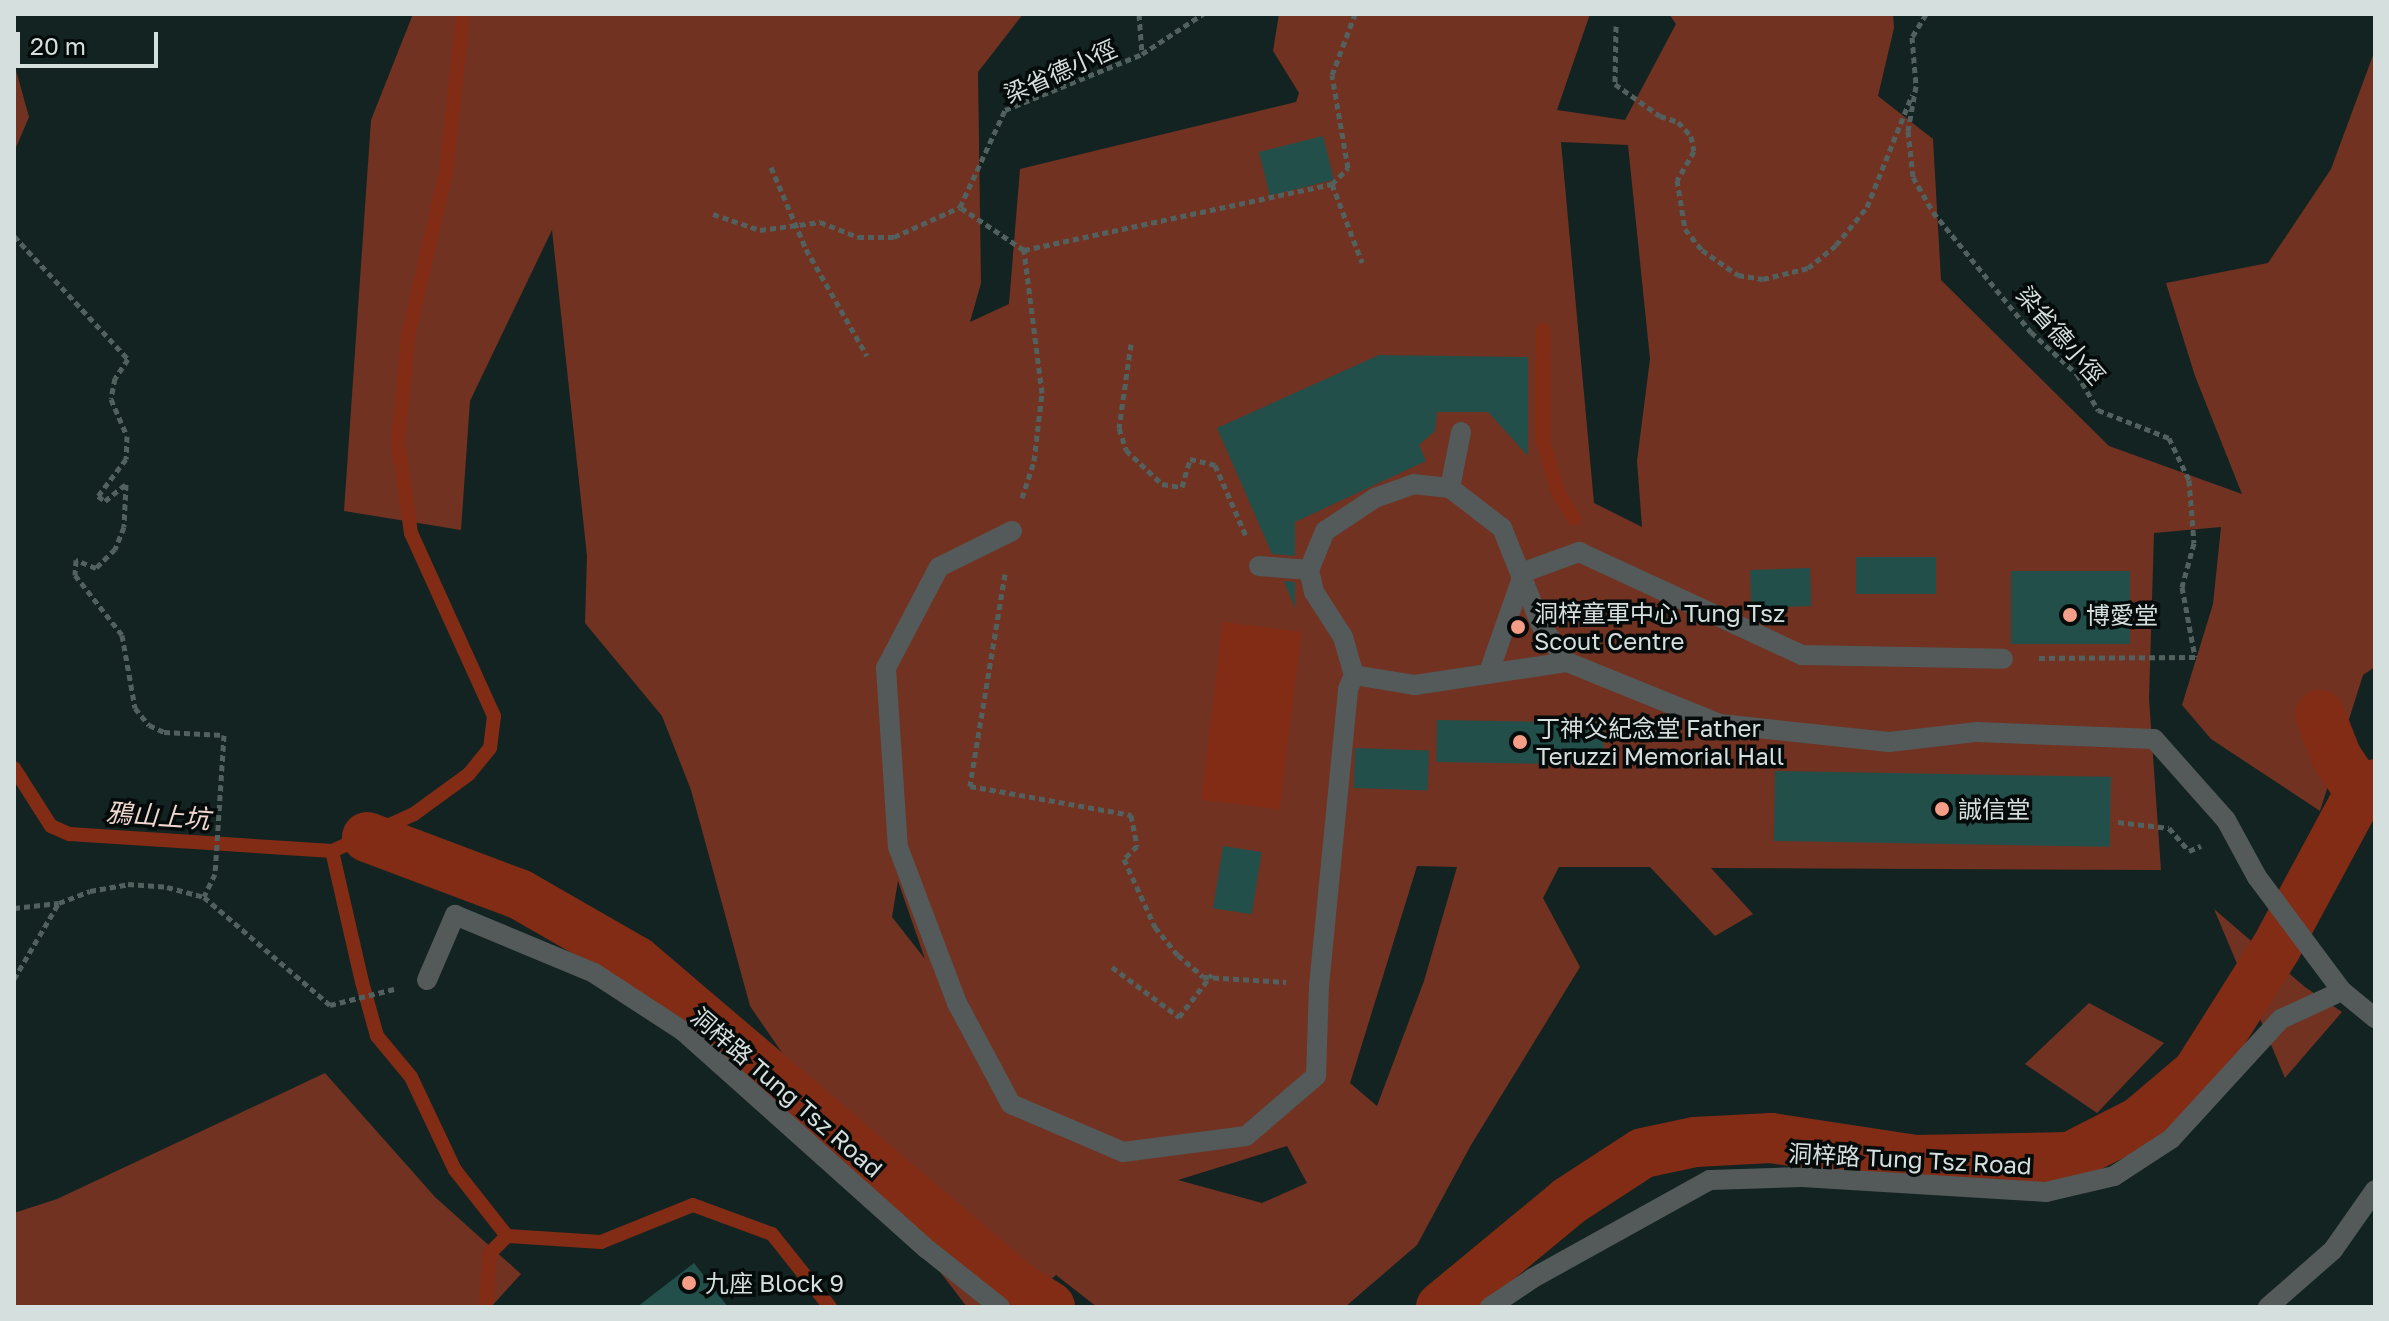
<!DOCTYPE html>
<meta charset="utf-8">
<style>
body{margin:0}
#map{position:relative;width:2389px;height:1321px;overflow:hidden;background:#132321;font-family:"Golos Text","Noto Sans TC",sans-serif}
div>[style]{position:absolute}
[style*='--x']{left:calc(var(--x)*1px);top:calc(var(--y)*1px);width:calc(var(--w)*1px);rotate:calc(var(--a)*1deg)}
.green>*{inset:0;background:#713222}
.water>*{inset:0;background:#822c15;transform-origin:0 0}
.stream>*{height:14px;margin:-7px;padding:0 7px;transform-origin:7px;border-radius:7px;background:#822c15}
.canal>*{height:50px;margin:-25px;padding:0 25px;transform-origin:25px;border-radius:25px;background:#822c15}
.building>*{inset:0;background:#234f4a;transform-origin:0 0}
.path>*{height:5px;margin-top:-2.5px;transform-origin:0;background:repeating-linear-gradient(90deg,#52605e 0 6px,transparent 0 10px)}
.lane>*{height:20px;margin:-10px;padding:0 10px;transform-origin:10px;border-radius:10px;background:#535a59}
.street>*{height:20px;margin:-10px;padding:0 10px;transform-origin:10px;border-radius:10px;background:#535a59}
.dots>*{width:22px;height:22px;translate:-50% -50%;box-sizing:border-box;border:4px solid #050b0a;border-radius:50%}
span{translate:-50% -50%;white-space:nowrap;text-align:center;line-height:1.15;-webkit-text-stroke:7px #050b0a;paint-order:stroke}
.street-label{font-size:24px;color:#d5dfdd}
.poi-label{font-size:24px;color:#d5dfdd}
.left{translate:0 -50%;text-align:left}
.water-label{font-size:26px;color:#f1d7d0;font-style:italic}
.frame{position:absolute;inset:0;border:16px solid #d5dfdd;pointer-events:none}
.scale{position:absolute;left:16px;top:32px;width:142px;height:36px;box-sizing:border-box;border:4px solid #d5dfdd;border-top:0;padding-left:10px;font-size:24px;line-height:28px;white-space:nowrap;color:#d5dfdd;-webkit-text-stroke:6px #050b0a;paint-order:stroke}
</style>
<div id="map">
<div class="green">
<div style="clip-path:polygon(evenodd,413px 14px,1023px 14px,978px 72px,981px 283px,970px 322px,1009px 304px,1020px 169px,1296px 102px,1299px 93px,1273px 51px,1279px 14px,1590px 14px,1557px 110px,1625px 120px,1676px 24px,1669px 14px,1893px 14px,1894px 28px,1878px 96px,1933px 139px,1941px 280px,2109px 446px,2242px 494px,2195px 376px,2166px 283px,2268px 263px,2331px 169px,2375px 50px,2375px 667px,2363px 675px,2320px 811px,2211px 739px,2182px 705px,2213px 604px,2221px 527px,2154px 533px,2149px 699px,2161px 870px,1711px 868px,1753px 914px,1715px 936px,1650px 867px,1559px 867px,1543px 898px,1580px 967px,1471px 1145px,1417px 1245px,1345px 1307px,1097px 1307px,1056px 1275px,1019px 1307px,967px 1307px,865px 1174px,750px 1006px,691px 790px,662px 716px,585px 623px,587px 556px,552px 230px,470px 401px,461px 530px,344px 511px,371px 120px,413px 14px,1561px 142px,1628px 145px,1650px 359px,1637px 461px,1642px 527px,1594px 503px,1561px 142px,413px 14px,1417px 866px,1457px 867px,1424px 981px,1377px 1106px,1350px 1083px,1417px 866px,413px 14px,898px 881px,925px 959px,892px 917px,898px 881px,413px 14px,1287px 1146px,1307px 1183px,1262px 1203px,1178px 1180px,1287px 1146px)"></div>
<div style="clip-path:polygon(14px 63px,29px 117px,14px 152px)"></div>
<div style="clip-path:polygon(2214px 909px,2305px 987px,2342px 1012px,2285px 1078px)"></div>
<div style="clip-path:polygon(2089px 1003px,2164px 1043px,2097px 1113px,2025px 1064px)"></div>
<div style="clip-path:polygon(325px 1073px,435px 1197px,521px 1274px,491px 1307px,14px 1307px,14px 1213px,57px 1199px)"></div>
</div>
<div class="water">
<div style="left:1223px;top:622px;width:79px;height:179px;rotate:7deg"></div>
</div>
<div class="stream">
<div style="--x:463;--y:14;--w:159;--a:96.1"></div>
<div style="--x:446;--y:172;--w:169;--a:103"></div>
<div style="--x:408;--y:337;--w:105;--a:95.4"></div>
<div style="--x:398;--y:442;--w:92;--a:81.9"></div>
<div style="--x:411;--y:533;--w:201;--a:65.6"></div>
<div style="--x:494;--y:716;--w:32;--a:97"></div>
<div style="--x:490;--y:748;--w:33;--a:129"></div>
<div style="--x:469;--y:774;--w:68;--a:144"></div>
<div style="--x:414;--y:814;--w:90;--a:155.7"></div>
<div style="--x:332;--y:851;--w:134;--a:77.1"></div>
<div style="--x:362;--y:982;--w:56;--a:74.5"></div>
<div style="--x:377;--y:1036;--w:53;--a:50.3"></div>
<div style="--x:411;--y:1077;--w:103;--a:64.7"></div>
<div style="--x:455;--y:1170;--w:84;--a:51.8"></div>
<div style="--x:507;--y:1236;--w:94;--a:3.7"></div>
<div style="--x:601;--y:1242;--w:99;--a:-21.9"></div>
<div style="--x:693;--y:1205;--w:84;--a:20.2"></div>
<div style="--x:772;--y:1234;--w:93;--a:51.5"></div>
<div style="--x:1543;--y:330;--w:110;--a:90"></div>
<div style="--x:1543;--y:440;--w:54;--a:73.9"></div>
<div style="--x:1558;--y:492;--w:31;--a:59"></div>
<div style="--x:14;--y:768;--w:69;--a:57.5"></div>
<div style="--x:51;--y:826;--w:20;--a:24"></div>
<div style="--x:69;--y:834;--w:264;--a:3.7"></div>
<div style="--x:486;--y:1307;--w:54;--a:-85.8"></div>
<div style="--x:490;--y:1253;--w:24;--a:-45"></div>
</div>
<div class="canal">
<div style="--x:2320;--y:715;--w:46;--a:68.4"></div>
<div style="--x:2337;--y:758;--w:41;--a:55.9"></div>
<div style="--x:367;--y:837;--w:162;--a:20.6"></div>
<div style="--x:519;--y:894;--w:135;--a:29.8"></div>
<div style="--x:636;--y:961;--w:501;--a:40.46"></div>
<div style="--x:1017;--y:1286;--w:39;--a:32"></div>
<div style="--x:1441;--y:1307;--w:166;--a:-39.6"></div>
<div style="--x:1569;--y:1201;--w:88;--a:-33"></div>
<div style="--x:1643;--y:1153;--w:53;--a:-11.9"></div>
<div style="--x:1695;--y:1142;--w:76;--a:-3"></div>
<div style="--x:1771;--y:1138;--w:146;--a:8.7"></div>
<div style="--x:1915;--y:1160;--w:155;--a:-1.1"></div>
<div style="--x:2070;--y:1157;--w:77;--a:-26.9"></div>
<div style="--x:2139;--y:1122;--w:76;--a:-40.2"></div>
<div style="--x:2197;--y:1073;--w:148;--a:-57.7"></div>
<div style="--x:2276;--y:948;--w:177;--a:-61.7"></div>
<div style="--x:2360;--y:792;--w:17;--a:-28"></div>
</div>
<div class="building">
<div style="left:1323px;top:136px;width:45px;height:66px;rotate:76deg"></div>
<div style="clip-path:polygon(1379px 355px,1528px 357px,1528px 456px,1488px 412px,1437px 412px,1435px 431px,1419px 445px,1426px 461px,1295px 522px,1295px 556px,1272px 554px,1217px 428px)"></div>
<div style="left:1936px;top:557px;width:37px;height:80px;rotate:90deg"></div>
<div style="left:1810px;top:568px;width:38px;height:60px;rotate:88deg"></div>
<div style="left:2011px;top:571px;width:119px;height:73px"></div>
<div style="clip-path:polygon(1284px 581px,1295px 582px,1295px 608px)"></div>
<div style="left:1437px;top:720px;width:167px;height:42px;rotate:1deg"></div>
<div style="left:1355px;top:748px;width:74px;height:40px;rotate:2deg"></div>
<div style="left:1775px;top:771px;width:336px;height:70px;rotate:1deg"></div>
<div style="left:1223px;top:846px;width:39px;height:63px;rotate:9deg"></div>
<div style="clip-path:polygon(694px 1263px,728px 1307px,637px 1307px)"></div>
</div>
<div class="path">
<div style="--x:1139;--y:14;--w:40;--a:85.7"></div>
<div style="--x:1926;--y:14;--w:27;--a:121"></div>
<div style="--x:1912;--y:37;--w:49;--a:85.3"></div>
<div style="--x:1916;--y:86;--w:46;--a:100.1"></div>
<div style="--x:1908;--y:131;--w:46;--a:83.8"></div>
<div style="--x:1913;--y:177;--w:40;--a:60.3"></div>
<div style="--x:1933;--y:212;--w:155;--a:50.8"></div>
<div style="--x:2031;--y:332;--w:62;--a:42.4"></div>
<div style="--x:2077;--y:374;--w:42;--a:59.7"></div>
<div style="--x:2098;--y:410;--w:76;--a:21.5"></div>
<div style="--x:2169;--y:438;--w:47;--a:64.5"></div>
<div style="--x:2189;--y:480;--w:63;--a:85.5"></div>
<div style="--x:2194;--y:543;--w:46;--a:105.3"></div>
<div style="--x:2182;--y:587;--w:71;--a:79.5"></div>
<div style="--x:2195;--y:657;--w:159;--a:179.6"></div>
<div style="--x:1616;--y:26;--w:58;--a:91"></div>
<div style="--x:1615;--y:84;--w:55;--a:35.4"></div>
<div style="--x:1660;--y:116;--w:19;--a:18"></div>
<div style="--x:1678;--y:122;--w:19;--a:47"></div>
<div style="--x:1691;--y:136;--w:15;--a:79"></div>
<div style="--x:1694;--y:151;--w:34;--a:120"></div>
<div style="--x:1677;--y:180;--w:50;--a:80.7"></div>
<div style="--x:1685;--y:229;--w:27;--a:51"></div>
<div style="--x:1702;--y:250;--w:44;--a:34.8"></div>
<div style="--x:1738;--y:275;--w:25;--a:9"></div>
<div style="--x:1763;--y:279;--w:46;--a:-13.7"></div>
<div style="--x:1808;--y:268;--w:36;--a:-39"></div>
<div style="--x:1836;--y:245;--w:49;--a:-50.8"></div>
<div style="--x:1867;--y:207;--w:121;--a:-68.1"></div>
<div style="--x:771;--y:167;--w:89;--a:66.9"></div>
<div style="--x:806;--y:249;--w:123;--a:60.3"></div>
<div style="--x:1332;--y:184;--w:84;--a:69"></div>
<div style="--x:713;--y:214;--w:50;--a:18.8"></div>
<div style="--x:760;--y:230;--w:61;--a:-7.6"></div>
<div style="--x:820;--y:222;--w:41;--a:21.5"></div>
<div style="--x:858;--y:237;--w:36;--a:0"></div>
<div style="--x:894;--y:237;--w:72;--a:-24.4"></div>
<div style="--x:14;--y:236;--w:168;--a:47.2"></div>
<div style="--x:128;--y:359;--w:23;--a:124"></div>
<div style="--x:115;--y:378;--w:21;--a:101"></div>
<div style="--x:111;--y:399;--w:40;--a:66.6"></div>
<div style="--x:127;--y:436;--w:23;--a:92"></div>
<div style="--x:126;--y:459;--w:46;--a:127.1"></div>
<div style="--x:98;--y:496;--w:9;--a:36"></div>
<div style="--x:105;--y:501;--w:27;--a:-39"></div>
<div style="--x:126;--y:484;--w:43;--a:92.7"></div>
<div style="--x:124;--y:527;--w:24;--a:112"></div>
<div style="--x:115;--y:549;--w:27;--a:135"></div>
<div style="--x:96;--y:568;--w:22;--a:-158"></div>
<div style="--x:76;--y:560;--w:15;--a:94"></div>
<div style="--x:75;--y:575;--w:76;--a:51.9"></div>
<div style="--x:122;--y:635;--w:74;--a:79.9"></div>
<div style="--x:135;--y:708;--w:22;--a:51"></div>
<div style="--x:149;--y:725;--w:17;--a:25"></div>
<div style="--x:164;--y:732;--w:60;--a:2.9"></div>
<div style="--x:224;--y:735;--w:139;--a:93.7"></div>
<div style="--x:215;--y:874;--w:25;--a:116"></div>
<div style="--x:1024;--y:250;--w:315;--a:-12.1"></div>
<div style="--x:1332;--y:184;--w:23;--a:-45"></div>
<div style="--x:1348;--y:168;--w:94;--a:-99.8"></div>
<div style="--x:1332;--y:75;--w:65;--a:-69.3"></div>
<div style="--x:1024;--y:250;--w:77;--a:-146.1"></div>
<div style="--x:960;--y:207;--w:107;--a:-65.1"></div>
<div style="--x:1005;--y:110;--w:148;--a:-22.2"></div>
<div style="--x:1142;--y:54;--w:73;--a:-33.3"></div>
<div style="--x:1131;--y:344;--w:85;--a:98.1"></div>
<div style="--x:1119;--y:428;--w:23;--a:72"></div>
<div style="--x:1126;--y:450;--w:50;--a:43.4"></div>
<div style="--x:1162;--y:484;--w:20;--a:9"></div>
<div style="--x:1182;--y:487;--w:29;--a:-74"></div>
<div style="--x:1190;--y:459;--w:26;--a:13"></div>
<div style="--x:1215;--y:465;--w:77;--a:66.4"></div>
<div style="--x:1022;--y:498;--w:39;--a:-72"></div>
<div style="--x:1034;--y:461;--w:68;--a:-83.3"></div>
<div style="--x:1042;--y:393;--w:144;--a:-97.2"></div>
<div style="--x:1005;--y:574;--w:215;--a:99.4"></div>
<div style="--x:970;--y:786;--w:164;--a:10.2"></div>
<div style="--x:1131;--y:815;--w:32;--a:79"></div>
<div style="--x:1137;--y:846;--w:18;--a:135"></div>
<div style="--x:1124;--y:859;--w:75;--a:65.5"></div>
<div style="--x:1155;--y:927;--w:36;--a:51"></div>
<div style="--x:1178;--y:955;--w:33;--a:41"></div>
<div style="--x:1203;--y:977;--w:83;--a:3.4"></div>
<div style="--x:2118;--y:822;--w:51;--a:6.7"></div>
<div style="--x:2169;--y:828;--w:30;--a:49"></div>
<div style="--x:2189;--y:851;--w:13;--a:-23"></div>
<div style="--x:14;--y:908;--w:45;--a:-6.3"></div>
<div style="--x:59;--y:903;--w:33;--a:-21"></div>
<div style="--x:90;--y:891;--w:39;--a:-10"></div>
<div style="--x:128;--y:884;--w:39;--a:4"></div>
<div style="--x:167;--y:887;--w:38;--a:15"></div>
<div style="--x:204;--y:897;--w:166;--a:40.6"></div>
<div style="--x:330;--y:1005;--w:66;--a:-14"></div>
<div style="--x:1112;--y:967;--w:84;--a:36.7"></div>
<div style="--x:1179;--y:1017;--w:54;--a:-52.5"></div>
<div style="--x:14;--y:979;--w:87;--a:-59.6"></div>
</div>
<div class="lane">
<div style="--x:1450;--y:488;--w:57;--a:-78.9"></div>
<div style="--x:1012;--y:531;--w:81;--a:153.7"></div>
<div style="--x:939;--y:567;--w:114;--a:117.7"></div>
<div style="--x:886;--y:668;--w:179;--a:86.2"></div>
<div style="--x:898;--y:847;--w:167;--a:69.3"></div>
<div style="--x:957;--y:1003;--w:115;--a:61.9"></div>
<div style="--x:1011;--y:1104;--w:122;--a:23.2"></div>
<div style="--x:1123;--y:1152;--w:124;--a:-7.4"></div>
<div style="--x:1246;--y:1136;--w:92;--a:-40.6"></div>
<div style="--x:1316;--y:1076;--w:90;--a:-88.1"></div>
<div style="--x:1319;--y:986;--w:298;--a:-84.4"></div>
<div style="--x:1348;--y:689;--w:15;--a:-67"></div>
<div style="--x:1259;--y:566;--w:50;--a:4.6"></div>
<div style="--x:1567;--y:662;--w:45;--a:-125.1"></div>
<div style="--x:1541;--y:625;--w:105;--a:-111.9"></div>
<div style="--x:1502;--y:528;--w:66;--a:-142.4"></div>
<div style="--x:1450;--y:488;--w:36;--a:-174"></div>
<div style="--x:1414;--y:484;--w:41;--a:160.3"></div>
<div style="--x:1375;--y:498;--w:60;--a:146.6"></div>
<div style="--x:1325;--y:531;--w:42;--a:112.3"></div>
<div style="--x:1309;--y:570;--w:23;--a:77"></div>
<div style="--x:1314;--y:592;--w:54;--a:57.2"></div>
<div style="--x:1343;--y:637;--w:40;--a:74"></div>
<div style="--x:1354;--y:675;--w:62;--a:9.3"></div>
<div style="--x:1415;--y:685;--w:154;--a:-8.6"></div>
<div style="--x:1567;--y:662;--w:165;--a:22.1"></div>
<div style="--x:1720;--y:724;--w:170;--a:6.1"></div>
<div style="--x:1889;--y:742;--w:89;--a:-6.5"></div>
<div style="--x:1977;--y:732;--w:177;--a:2.3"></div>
<div style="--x:2154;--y:739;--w:108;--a:48.4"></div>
<div style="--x:2226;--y:820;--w:65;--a:61.5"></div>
<div style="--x:2257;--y:877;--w:142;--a:53.3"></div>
<div style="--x:1489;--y:672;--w:106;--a:-70.7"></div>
<div style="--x:1524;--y:572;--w:59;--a:-20"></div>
<div style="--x:1579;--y:552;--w:246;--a:24.8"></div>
<div style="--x:1802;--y:655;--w:201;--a:1.1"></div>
<div style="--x:2268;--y:1307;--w:86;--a:-41.2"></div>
<div style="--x:2333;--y:1250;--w:73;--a:-55"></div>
</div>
<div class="street">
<div style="--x:427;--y:980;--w:71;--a:-66.7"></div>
<div style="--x:455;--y:915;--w:151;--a:22.6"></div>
<div style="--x:594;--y:973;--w:106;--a:33.1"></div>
<div style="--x:683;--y:1031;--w:327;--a:41.8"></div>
<div style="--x:927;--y:1249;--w:93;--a:38.5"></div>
<div style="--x:1490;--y:1307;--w:52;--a:-34"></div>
<div style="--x:1533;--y:1278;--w:202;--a:-29"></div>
<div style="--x:1710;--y:1180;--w:92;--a:-1.9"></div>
<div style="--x:1802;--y:1177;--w:244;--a:3.5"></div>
<div style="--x:2046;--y:1192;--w:70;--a:-13.2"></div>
<div style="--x:2114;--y:1176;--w:68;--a:-33"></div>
<div style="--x:2171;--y:1139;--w:163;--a:-47.5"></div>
<div style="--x:2281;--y:1019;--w:67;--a:-24.7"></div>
<div style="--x:2342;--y:991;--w:43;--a:39.3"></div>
</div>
<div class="dots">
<div style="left:2070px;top:615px;background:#f49e87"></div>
<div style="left:1518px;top:627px;background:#f49e87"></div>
<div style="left:1520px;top:742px;background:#f49e87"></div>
<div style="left:1942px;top:809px;background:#f49e87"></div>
<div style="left:689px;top:1283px;background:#f49e87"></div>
</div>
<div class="street-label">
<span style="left:1060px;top:71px;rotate:-24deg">梁省德小徑</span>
<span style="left:2061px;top:335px;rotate:49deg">梁省德小徑</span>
<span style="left:787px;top:1092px;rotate:41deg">洞梓路 Tung Tsz Road</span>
<span style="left:1910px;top:1159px;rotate:3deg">洞梓路 Tung Tsz Road</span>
</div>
<div class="poi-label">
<span class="left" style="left:1534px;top:627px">洞梓童軍中心 Tung Tsz<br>Scout Centre</span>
<span class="left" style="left:2086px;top:615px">博愛堂</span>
<span class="left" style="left:1536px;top:742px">丁神父紀念堂 Father<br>Teruzzi Memorial Hall</span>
<span class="left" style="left:1958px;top:809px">誠信堂</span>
<span class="left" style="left:705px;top:1283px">九座 Block 9</span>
</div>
<div class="water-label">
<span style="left:158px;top:816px;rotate:4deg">鴉山上坑</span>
</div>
<div class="frame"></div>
<div class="scale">20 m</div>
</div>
